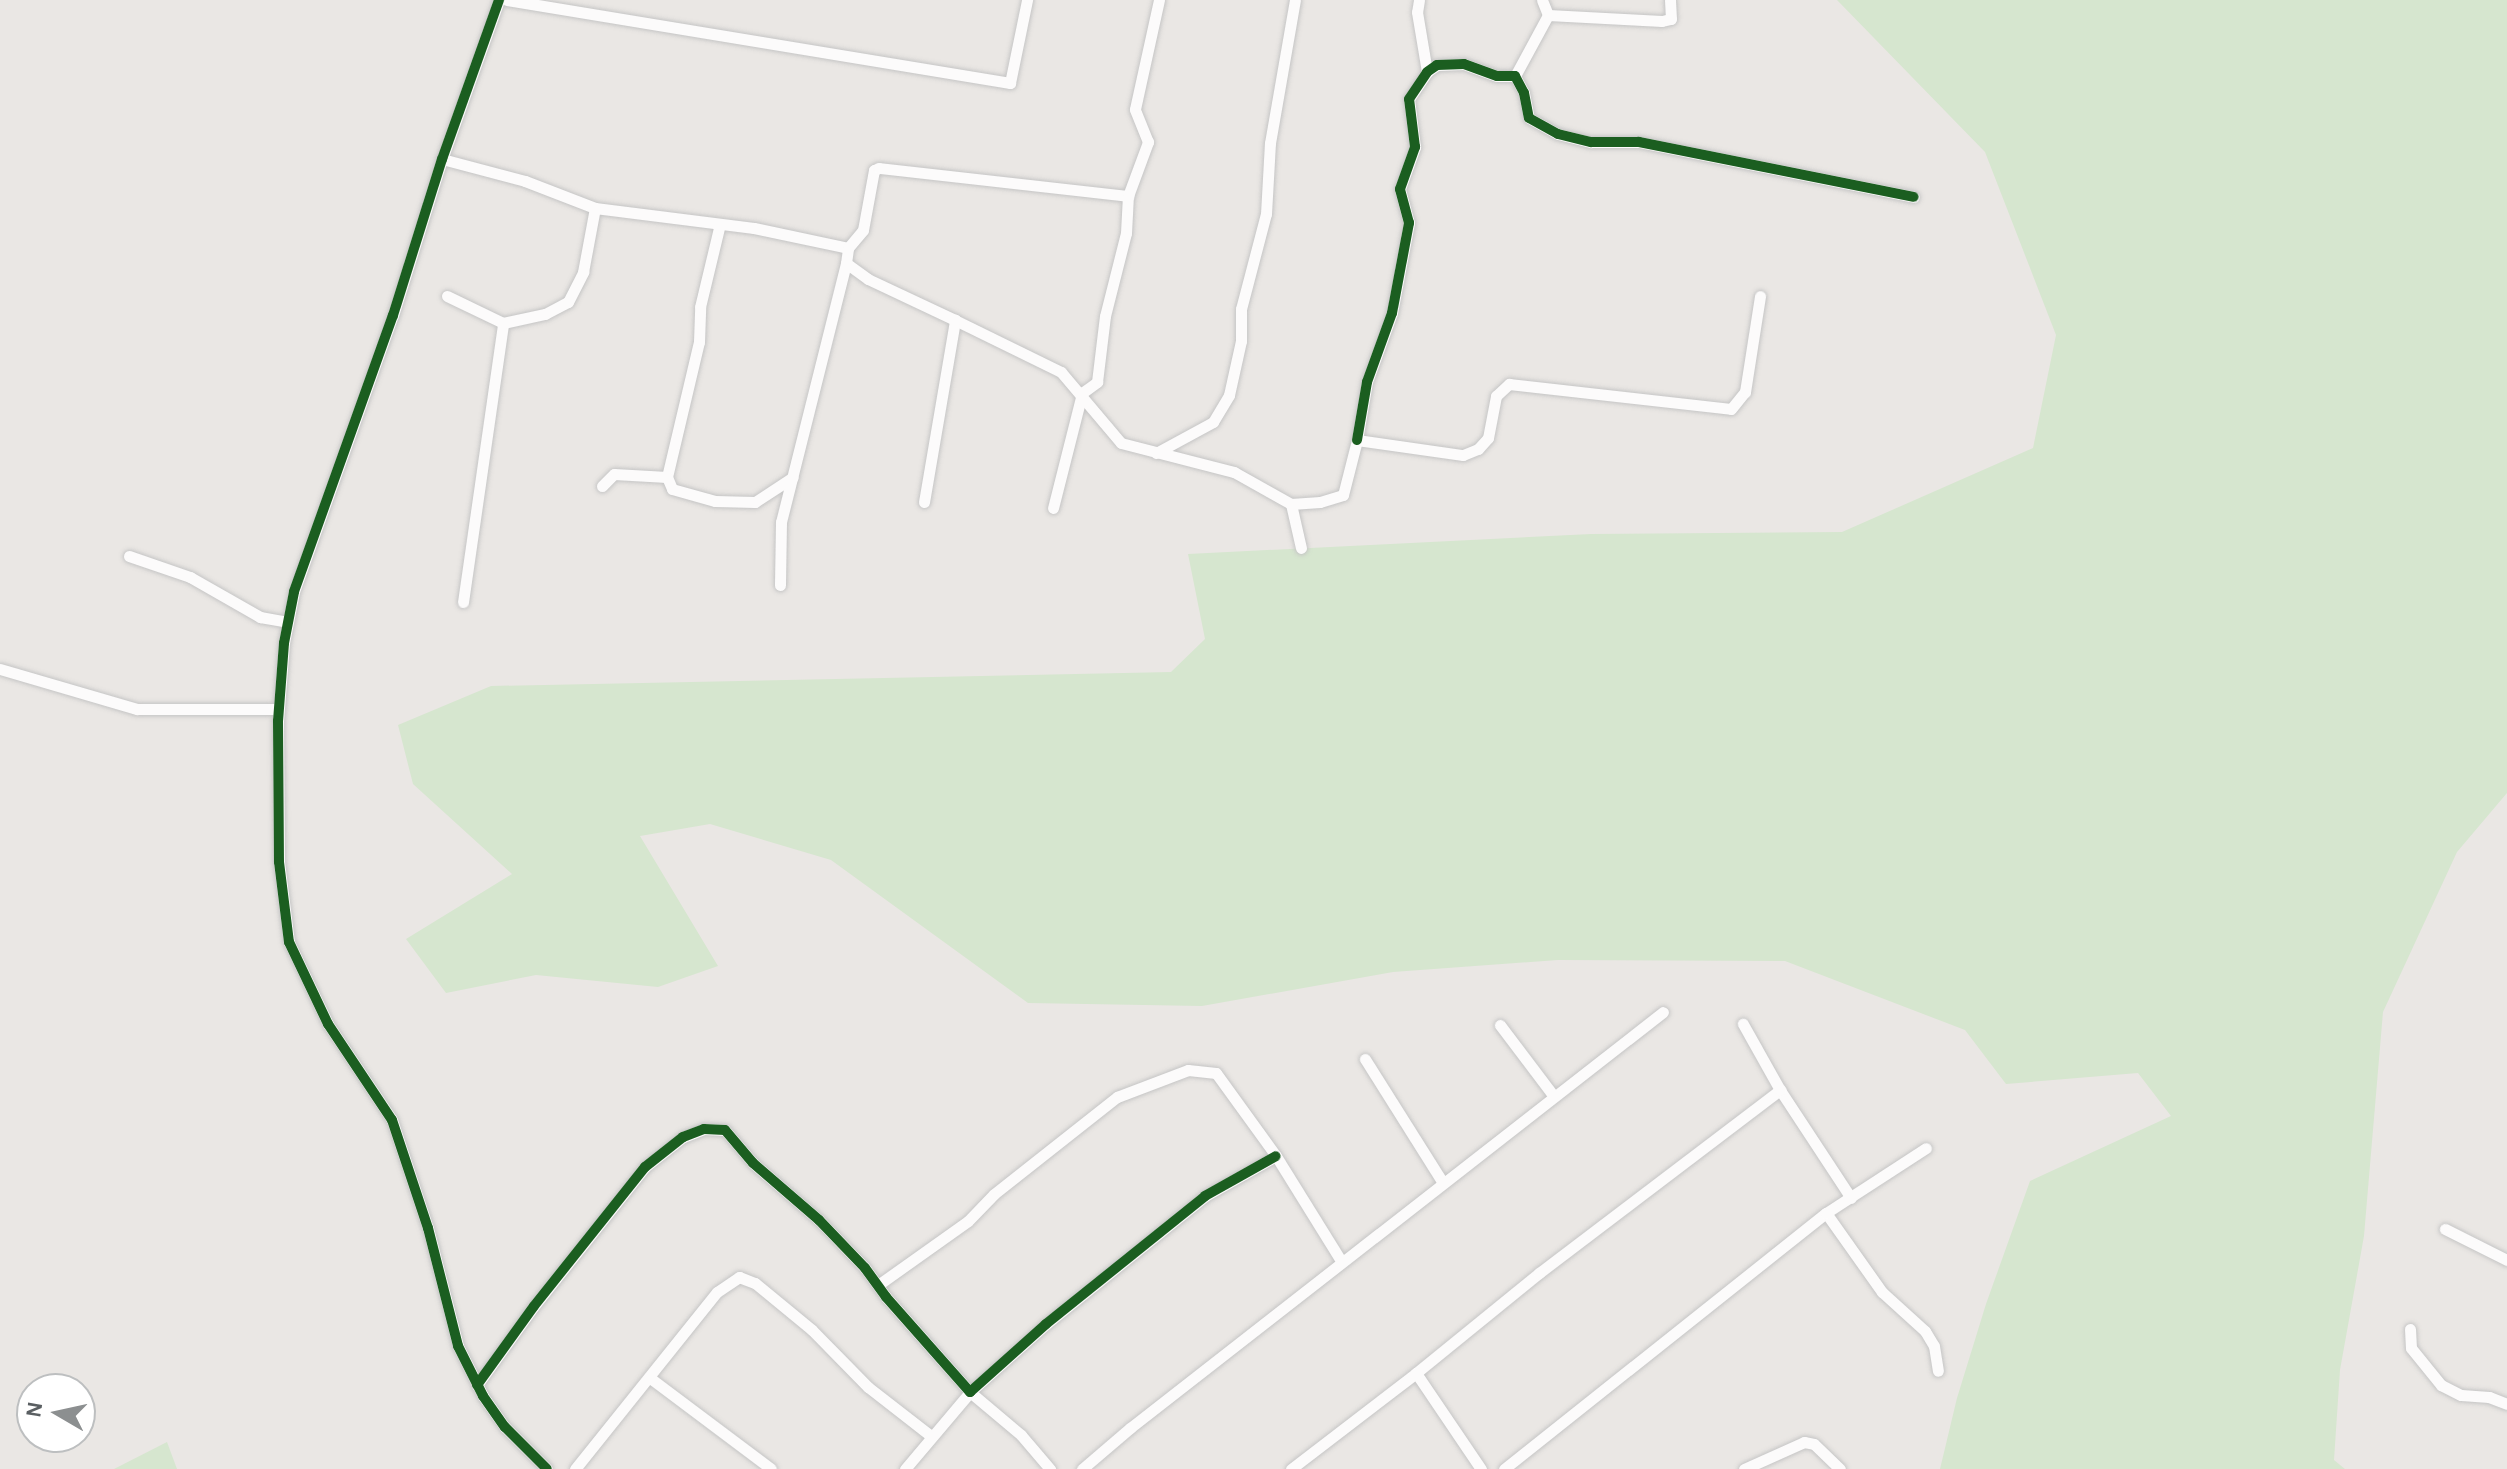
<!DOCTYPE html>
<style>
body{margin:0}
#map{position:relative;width:2507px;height:1469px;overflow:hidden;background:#eae7e4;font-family:"Alegreya Sans",sans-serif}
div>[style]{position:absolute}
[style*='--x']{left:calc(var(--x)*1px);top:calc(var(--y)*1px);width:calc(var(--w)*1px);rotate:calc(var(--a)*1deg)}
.green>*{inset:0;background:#d6e6cf}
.roads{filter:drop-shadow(0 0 2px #c5c5c5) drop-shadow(0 0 2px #c5c5c5)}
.street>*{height:11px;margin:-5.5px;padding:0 5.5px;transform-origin:5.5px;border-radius:5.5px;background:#fcfbfb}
.cycleway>*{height:10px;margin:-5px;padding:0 5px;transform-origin:5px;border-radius:5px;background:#1b5e20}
span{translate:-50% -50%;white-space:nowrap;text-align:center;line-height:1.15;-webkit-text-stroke:7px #fff;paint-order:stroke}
.north{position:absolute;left:16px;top:1373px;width:80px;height:80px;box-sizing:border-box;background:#fff;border:2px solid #bdbfc0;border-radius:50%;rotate:279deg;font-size:22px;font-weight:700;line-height:32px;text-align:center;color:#5a5f62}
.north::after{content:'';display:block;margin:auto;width:28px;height:36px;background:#8c8f90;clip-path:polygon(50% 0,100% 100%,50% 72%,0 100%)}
</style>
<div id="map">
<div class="green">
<div style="clip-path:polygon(1837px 0,2507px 0,2507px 793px,2457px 852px,2383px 1012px,2364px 1236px,2340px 1370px,2334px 1460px,2345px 1469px,1940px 1469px,1957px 1398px,1986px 1304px,2030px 1181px,2171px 1116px,2138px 1073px,2006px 1084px,1965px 1030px,1785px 961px,1558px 960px,1393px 972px,1202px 1006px,1028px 1003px,831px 860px,710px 824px,640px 836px,718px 966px,658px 987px,536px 975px,446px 993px,406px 939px,512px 874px,413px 784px,398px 725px,491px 686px,1171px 672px,1205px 639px,1188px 554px,1591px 534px,1842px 532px,2033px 448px,2056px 335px,1985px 152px)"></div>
<div style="clip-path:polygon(167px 1442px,177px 1469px,114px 1469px)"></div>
</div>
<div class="roads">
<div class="street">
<div style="--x:499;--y:0;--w:169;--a:109.7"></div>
<div style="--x:442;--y:159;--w:164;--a:107.4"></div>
<div style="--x:393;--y:315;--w:294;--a:109.7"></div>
<div style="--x:294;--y:592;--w:52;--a:101.1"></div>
<div style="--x:284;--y:643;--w:78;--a:94.4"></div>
<div style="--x:278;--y:721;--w:141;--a:89.6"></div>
<div style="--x:279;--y:862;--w:81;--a:82.9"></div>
<div style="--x:289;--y:942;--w:91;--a:64.6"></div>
<div style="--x:328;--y:1024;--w:115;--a:56.3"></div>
<div style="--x:392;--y:1120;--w:114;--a:71.6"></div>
<div style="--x:428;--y:1228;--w:122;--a:75.7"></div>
<div style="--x:458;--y:1346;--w:56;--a:63.4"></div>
<div style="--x:483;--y:1396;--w:38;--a:55"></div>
<div style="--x:505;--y:1427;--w:59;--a:45"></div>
<div style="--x:507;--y:0;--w:510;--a:9.37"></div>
<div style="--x:1010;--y:83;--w:85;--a:-78.4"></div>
<div style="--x:1419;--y:0;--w:12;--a:99"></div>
<div style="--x:1417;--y:12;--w:61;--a:80.5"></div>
<div style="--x:1542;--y:0;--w:16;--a:68"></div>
<div style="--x:1515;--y:76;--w:69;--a:-61.6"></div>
<div style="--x:1548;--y:15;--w:114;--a:3"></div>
<div style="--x:1662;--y:21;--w:9;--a:-13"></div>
<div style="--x:1671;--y:19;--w:19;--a:-93"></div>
<div style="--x:442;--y:159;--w:86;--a:14.8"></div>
<div style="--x:525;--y:181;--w:75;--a:21.1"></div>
<div style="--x:595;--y:208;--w:160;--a:7.2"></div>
<div style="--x:754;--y:228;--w:96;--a:12"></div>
<div style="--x:447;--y:296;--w:62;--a:25.7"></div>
<div style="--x:955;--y:320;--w:118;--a:26.1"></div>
<div style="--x:1061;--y:372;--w:93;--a:49.8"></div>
<div style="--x:1121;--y:443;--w:117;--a:14.4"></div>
<div style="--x:1234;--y:472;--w:65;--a:29.3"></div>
<div style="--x:1291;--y:504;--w:45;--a:77.2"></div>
<div style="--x:1357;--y:440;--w:59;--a:-80.2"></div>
<div style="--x:1367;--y:382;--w:73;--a:-70.1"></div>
<div style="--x:1392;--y:313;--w:92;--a:-79.3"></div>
<div style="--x:1409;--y:223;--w:35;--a:-105"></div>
<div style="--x:1400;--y:189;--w:45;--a:-70.3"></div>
<div style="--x:1415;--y:147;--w:48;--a:-97.1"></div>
<div style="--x:1409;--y:99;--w:32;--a:-56"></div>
<div style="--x:1427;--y:72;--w:12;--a:-35"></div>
<div style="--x:1437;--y:65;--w:27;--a:-2"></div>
<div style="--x:1464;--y:64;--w:35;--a:20"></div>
<div style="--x:1497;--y:76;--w:18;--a:0"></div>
<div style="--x:1515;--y:76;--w:19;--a:62"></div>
<div style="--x:1524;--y:93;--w:25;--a:79"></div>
<div style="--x:1529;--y:118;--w:33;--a:29"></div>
<div style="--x:1558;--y:134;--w:34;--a:14"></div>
<div style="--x:1591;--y:142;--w:48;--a:0"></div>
<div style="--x:1639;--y:142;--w:280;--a:11.3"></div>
<div style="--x:1156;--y:453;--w:65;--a:-28.5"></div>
<div style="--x:1213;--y:422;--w:31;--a:-59"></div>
<div style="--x:1229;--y:395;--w:55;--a:-77.5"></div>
<div style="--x:1241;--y:341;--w:32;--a:-90"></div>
<div style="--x:1241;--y:309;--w:98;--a:-75.3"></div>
<div style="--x:1266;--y:214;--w:71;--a:-86.8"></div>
<div style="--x:1270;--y:143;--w:145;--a:-80.1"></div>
<div style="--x:667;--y:477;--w:139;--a:-76.7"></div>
<div style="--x:699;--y:342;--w:35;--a:-88"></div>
<div style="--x:700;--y:307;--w:85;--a:-76.5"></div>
<div style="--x:602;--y:486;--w:17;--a:-45"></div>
<div style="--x:614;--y:474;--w:53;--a:3.2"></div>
<div style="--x:667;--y:477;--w:13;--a:67"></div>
<div style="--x:672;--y:489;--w:45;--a:15.6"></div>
<div style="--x:715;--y:501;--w:40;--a:1.4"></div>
<div style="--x:755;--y:502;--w:45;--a:-33.3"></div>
<div style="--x:924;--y:502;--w:185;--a:-80.3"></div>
<div style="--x:955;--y:320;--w:96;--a:-154.8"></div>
<div style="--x:868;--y:279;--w:27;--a:-144"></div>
<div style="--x:846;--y:263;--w:15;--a:-82"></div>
<div style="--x:848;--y:248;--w:23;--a:-50"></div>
<div style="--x:863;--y:230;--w:61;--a:-79.6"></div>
<div style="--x:874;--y:170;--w:5;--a:-22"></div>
<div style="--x:879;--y:168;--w:251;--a:6.4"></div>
<div style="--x:1291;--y:504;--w:29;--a:-4"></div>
<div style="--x:1320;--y:502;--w:24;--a:-17"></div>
<div style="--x:1343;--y:495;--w:57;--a:-75.7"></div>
<div style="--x:1357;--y:440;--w:107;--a:8.1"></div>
<div style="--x:1463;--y:455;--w:16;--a:-22"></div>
<div style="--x:1478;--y:449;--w:15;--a:-48"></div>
<div style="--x:1488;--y:438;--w:43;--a:-79.2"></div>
<div style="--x:1496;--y:396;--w:18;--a:-43"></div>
<div style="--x:1509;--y:384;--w:223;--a:6.4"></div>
<div style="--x:1731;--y:409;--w:22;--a:-51"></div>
<div style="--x:1745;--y:392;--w:97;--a:-81.1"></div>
<div style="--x:1053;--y:508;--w:119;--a:-75.8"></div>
<div style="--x:1082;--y:393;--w:19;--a:-36"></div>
<div style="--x:1097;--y:382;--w:66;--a:-83.1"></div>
<div style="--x:1105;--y:316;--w:86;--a:-75.8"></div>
<div style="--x:1126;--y:233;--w:37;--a:-87"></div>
<div style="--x:1128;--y:196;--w:58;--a:-69.7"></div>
<div style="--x:1148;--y:142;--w:35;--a:-112"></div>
<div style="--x:1135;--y:109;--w:112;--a:-77.6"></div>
<div style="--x:129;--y:556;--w:65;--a:19"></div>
<div style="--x:190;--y:577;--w:81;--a:29.7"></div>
<div style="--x:260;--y:617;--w:28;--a:10"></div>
<div style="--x:780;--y:585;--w:63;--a:-89.1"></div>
<div style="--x:781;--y:522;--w:267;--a:-75.9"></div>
<div style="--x:463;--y:602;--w:282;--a:-81.8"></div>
<div style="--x:503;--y:323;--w:43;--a:-12.1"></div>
<div style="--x:545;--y:314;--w:26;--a:-28"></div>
<div style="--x:568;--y:302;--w:34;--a:-63"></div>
<div style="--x:583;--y:272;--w:65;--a:-79.4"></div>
<div style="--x:0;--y:669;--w:143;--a:16.3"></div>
<div style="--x:137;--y:709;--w:141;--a:0"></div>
<div style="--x:1500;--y:1025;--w:88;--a:52.9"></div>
<div style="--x:1365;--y:1059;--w:146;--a:57.8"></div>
<div style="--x:1780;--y:1090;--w:129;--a:56.7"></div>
<div style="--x:1826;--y:1213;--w:97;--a:54.7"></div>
<div style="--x:1882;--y:1292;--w:58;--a:42.2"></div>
<div style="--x:1925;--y:1331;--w:17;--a:59"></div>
<div style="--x:1934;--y:1346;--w:25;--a:81"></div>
<div style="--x:2445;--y:1229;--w:69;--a:26.6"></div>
<div style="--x:878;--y:1285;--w:110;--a:-35.4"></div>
<div style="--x:968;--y:1221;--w:37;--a:-46"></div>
<div style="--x:994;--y:1194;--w:157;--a:-38.3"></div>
<div style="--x:1117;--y:1097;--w:76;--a:-20.8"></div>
<div style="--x:1188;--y:1070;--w:28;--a:6"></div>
<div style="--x:1216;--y:1073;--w:102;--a:54.1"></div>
<div style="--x:1276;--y:1156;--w:123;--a:58.2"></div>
<div style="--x:2410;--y:1329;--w:19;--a:87"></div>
<div style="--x:2411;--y:1348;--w:48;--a:51"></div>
<div style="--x:2441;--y:1385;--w:22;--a:27"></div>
<div style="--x:2461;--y:1395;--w:28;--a:4"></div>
<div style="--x:2489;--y:1397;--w:19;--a:21"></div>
<div style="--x:1416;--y:1373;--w:159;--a:-39.1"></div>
<div style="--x:1539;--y:1273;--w:303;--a:-37.2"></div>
<div style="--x:1780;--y:1090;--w:76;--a:-119.3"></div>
<div style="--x:650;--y:1378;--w:151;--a:36.9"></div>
<div style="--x:477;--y:1385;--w:97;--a:-54.2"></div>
<div style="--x:534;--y:1306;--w:178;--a:-51.4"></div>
<div style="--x:645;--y:1167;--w:48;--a:-38.3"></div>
<div style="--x:683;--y:1137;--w:22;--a:-21"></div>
<div style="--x:704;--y:1129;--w:21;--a:3"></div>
<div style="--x:725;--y:1130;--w:43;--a:49.7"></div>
<div style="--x:753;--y:1163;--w:87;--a:40.8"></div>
<div style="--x:819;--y:1220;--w:66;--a:46.2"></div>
<div style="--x:865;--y:1268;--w:36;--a:54"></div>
<div style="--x:886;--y:1297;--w:127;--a:48.5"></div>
<div style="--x:970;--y:1392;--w:102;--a:-41.8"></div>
<div style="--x:1046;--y:1324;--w:204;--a:-38.8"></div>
<div style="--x:1205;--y:1196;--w:81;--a:-29.4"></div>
<div style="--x:575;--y:1469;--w:227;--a:-51.3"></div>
<div style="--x:717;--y:1292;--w:27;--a:-34"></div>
<div style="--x:739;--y:1277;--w:17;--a:21"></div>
<div style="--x:755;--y:1283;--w:74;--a:39.5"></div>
<div style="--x:812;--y:1330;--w:80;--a:45.5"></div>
<div style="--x:868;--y:1387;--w:80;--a:37.9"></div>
<div style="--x:905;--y:1469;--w:101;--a:-49.8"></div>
<div style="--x:970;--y:1392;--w:67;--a:40.1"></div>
<div style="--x:1021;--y:1435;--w:45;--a:49.5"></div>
<div style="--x:1082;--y:1469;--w:63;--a:-40.5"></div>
<div style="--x:1130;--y:1428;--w:676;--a:-37.97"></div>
<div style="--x:1291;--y:1469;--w:158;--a:-37.5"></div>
<div style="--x:1416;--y:1373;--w:116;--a:55.9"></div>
<div style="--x:1504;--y:1469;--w:411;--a:-38.5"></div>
<div style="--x:1826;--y:1213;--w:119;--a:-33"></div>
<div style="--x:1744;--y:1469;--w:66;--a:-24.2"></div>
<div style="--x:1804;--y:1442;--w:10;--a:11"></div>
<div style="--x:1814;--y:1444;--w:36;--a:44"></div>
</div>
</div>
<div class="cycleway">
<div style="--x:499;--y:0;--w:169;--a:109.7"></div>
<div style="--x:442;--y:159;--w:164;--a:107.4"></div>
<div style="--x:393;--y:315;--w:294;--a:109.7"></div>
<div style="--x:294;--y:592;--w:52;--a:101.1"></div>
<div style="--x:284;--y:643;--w:78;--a:94.4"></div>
<div style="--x:278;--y:721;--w:141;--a:89.6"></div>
<div style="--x:279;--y:862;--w:81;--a:82.9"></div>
<div style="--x:289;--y:942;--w:91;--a:64.6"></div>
<div style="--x:328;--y:1024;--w:115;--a:56.3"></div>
<div style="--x:392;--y:1120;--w:114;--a:71.6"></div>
<div style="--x:428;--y:1228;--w:122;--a:75.7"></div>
<div style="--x:458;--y:1346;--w:56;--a:63.4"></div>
<div style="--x:483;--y:1396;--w:38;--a:55"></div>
<div style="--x:505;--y:1427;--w:59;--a:45"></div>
<div style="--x:1357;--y:440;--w:59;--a:-80.2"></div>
<div style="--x:1367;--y:382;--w:73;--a:-70.1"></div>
<div style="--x:1392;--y:313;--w:92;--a:-79.3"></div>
<div style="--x:1409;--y:223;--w:35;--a:-105"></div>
<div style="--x:1400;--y:189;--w:45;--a:-70.3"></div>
<div style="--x:1415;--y:147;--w:48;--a:-97.1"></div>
<div style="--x:1409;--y:99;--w:32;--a:-56"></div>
<div style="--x:1427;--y:72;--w:12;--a:-35"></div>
<div style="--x:1437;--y:65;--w:27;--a:-2"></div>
<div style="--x:1464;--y:64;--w:35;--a:20"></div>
<div style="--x:1497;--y:76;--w:18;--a:0"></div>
<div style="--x:1515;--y:76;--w:19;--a:62"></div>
<div style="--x:1524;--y:93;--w:25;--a:79"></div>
<div style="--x:1529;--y:118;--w:33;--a:29"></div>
<div style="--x:1558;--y:134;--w:34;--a:14"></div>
<div style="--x:1591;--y:142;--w:48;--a:0"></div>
<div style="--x:1639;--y:142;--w:280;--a:11.3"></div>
<div style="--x:477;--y:1385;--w:97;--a:-54.2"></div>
<div style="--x:534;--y:1306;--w:178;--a:-51.4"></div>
<div style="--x:645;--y:1167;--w:48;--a:-38.3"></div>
<div style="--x:683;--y:1137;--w:22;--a:-21"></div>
<div style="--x:704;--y:1129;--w:21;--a:3"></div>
<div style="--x:725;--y:1130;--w:43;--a:49.7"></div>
<div style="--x:753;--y:1163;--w:87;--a:40.8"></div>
<div style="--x:819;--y:1220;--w:66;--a:46.2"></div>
<div style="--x:865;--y:1268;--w:36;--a:54"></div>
<div style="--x:886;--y:1297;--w:127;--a:48.5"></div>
<div style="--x:970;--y:1392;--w:102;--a:-41.8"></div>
<div style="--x:1046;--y:1324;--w:204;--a:-38.8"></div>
<div style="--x:1205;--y:1196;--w:81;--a:-29.4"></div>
</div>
<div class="north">N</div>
</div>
